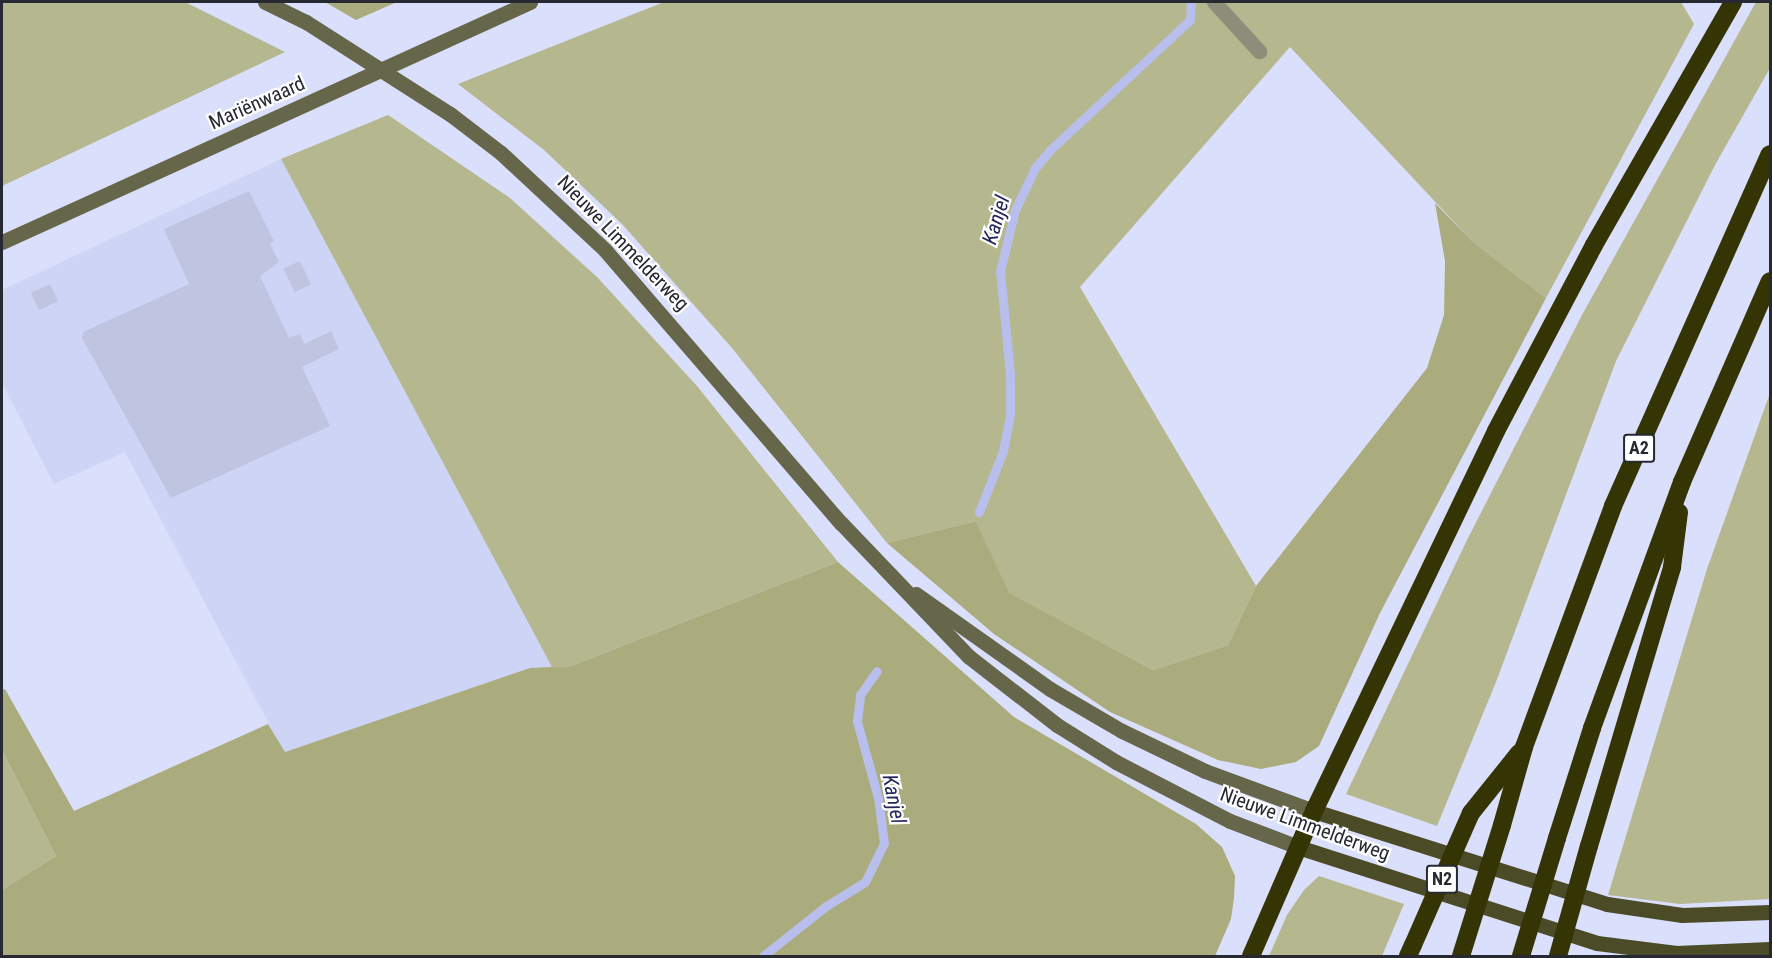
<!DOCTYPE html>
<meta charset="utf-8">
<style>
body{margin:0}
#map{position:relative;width:1772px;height:958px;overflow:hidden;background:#dadffb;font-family:"Roboto Condensed",sans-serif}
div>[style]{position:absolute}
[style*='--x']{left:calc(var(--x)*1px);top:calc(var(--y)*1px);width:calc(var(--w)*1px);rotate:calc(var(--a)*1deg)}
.built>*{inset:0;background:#cdd4f6}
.green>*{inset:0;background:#b5b78f}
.forest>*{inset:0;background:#abac7d}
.stream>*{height:9px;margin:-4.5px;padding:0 4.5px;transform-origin:4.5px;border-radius:4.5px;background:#b8bfec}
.building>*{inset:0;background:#bfc4e0;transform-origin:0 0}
.lane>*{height:15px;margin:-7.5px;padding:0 7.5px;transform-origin:7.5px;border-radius:7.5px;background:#8d8e7a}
.secondary>*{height:15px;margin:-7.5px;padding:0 7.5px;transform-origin:7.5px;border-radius:7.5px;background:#66674a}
.primary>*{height:15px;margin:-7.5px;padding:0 7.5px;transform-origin:7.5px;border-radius:7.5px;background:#4b4b27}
.highway>*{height:18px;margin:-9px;padding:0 9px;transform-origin:9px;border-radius:9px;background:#343405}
.secondary-bridge>*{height:15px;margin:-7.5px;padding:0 7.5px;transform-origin:7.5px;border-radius:7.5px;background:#66674a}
.highway-bridge>*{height:18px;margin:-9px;padding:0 9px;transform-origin:9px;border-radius:9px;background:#343405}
span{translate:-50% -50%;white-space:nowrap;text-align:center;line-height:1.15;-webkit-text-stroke:4.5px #fff;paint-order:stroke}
.shield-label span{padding:2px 4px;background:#fff;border:2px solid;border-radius:4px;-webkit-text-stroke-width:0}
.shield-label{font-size:18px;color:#262832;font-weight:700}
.street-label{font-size:20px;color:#262832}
.water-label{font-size:21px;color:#24275c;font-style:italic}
.frame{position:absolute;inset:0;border:3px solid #262832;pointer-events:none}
</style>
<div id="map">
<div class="built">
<div style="clip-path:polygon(281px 159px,552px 667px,530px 668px,284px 752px,125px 452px,54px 484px,2px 383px,2px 290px)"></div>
</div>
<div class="green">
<div style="clip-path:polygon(2px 2px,185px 2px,285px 52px,2px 186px)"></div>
<div style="clip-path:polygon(664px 2px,1681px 2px,1694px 24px,1546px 298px,1473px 242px,1290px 47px,1080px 287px,1256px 586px,1228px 645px,1153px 670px,1008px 593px,976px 521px,887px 543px,732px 348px,622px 224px,544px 150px,458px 84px)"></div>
<div style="clip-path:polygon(1756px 2px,1770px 2px,1770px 68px,1715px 165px,1616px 361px,1496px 682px,1437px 826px,1346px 794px,1467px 540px,1582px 315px)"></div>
<div style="clip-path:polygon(388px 115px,510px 198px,597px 277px,697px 386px,838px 562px,571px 666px,552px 667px,281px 159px)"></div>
<div style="clip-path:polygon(1770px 393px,1770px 899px,1680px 904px,1608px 895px,1707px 569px)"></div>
<div style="clip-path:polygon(2px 750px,56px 856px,2px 890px)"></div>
<div style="clip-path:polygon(1319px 876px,1404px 904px,1382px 956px,1269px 956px,1287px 915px,1304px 890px)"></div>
</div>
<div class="forest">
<div style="clip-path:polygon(325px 2px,397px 2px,356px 20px)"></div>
<div style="clip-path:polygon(1435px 203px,1473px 242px,1546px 298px,1380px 613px,1319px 746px,1296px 762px,1261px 769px,1218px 760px,1110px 712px,994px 634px,887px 543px,976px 521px,1009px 593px,1153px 670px,1228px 645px,1256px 586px,1427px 368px,1444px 315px,1445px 261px)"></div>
<div style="clip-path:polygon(838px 562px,1014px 717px,1196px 824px,1222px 847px,1235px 876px,1234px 898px,1231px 919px,1215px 956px,2px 956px,2px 890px,56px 856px,2px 750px,2px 690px,5px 689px,74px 811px,268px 724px,285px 752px,530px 668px,571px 666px)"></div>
</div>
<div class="stream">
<div style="--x:979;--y:512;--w:66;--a:-68.5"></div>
<div style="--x:1003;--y:451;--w:38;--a:-79"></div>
<div style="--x:1010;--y:414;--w:40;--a:-90"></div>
<div style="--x:1010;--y:374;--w:103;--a:-95.5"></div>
<div style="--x:1000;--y:271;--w:63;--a:-76.2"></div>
<div style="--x:1015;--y:210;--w:47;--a:-64.5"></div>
<div style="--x:1035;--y:168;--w:23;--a:-50"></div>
<div style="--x:1050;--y:150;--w:191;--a:-42.9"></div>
<div style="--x:1190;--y:20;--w:18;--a:-87"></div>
<div style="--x:763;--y:956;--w:80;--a:-38.4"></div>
<div style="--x:826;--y:906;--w:46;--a:-31.6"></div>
<div style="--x:865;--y:882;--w:43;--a:-64"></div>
<div style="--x:884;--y:843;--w:45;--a:-97.6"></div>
<div style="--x:878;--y:798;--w:80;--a:-105.3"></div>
<div style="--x:857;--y:721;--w:26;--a:-83"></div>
<div style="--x:860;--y:695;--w:29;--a:-55"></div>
</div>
<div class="building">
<div style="clip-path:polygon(249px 191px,274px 241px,270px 244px,279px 262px,260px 276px,289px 338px,300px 334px,304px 344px,331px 331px,339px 349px,302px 367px,330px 426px,171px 498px,82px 338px,83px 332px,189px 284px,164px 229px)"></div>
<div style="left:300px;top:261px;width:26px;height:18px;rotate:65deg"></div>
<div style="left:50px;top:284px;width:19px;height:21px;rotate:65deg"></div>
</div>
<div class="lane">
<div style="--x:1214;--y:2;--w:67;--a:47.4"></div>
</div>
<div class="secondary">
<div style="--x:265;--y:2;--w:46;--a:26"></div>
<div style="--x:450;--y:114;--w:64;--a:37.4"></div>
<div style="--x:501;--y:153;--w:142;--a:43"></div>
<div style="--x:605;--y:250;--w:361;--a:49.2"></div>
<div style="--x:841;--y:523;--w:184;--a:46.3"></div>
<div style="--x:968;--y:656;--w:113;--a:37.8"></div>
<div style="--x:1057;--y:725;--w:70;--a:32.1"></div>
<div style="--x:1116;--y:762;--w:128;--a:27.4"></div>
<div style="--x:1230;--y:821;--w:73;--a:20.9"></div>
<div style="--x:2;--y:242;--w:580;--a:-24.44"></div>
<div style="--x:916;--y:594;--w:164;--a:35.3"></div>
<div style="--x:1050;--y:689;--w:83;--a:30.3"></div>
<div style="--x:1122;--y:731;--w:92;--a:25.7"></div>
<div style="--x:1205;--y:771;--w:116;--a:20.2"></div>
</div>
<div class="primary">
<div style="--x:1314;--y:811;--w:307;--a:17.6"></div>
<div style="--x:1607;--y:904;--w:76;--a:8.3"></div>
<div style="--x:1682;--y:915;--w:88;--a:-2"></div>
<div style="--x:1298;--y:847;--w:314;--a:17.8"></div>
<div style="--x:1597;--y:943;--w:80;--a:7.2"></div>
<div style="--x:1676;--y:953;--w:94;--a:-2.4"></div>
</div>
<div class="highway">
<div style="--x:1471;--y:813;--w:77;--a:-51.3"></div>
<div style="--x:1502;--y:825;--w:81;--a:-74.2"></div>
<div style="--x:1524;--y:747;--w:257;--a:-69.7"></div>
<div style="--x:1613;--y:506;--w:385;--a:-66"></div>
<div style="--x:1557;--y:838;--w:115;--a:-72.3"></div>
<div style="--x:1592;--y:728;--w:262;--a:-69.9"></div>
<div style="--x:1682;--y:482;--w:219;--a:-66.4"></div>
<div style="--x:1589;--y:846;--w:291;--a:-73.4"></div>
<div style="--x:1672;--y:567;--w:55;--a:-82.7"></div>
<div style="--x:1251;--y:956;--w:158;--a:-66.5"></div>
<div style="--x:1314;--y:811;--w:421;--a:-64.4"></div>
<div style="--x:1496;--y:431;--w:210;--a:-62.2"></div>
<div style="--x:1594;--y:245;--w:280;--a:-60.2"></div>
<div style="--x:1408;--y:956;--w:12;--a:-66"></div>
</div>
<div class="secondary-bridge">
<div style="--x:306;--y:22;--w:171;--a:32.6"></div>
</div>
<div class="highway-bridge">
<div style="--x:1413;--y:945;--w:144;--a:-66.3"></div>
<div style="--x:1461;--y:956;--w:137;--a:-72.6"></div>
<div style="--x:1521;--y:956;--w:123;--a:-73"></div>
<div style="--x:1558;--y:956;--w:114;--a:-74.3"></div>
</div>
<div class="shield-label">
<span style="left:1639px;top:448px">A2</span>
<span style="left:1442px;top:879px">N2</span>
</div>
<div class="street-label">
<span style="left:257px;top:103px;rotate:-24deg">Mariënwaard</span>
<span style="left:623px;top:243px;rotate:46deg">Nieuwe Limmelderweg</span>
<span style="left:1305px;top:824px;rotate:20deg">Nieuwe Limmelderweg</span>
</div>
<div class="water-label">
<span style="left:996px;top:220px;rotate:-73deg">Kanjel</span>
<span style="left:894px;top:799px;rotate:79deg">Kanjel</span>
</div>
<div class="frame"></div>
</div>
